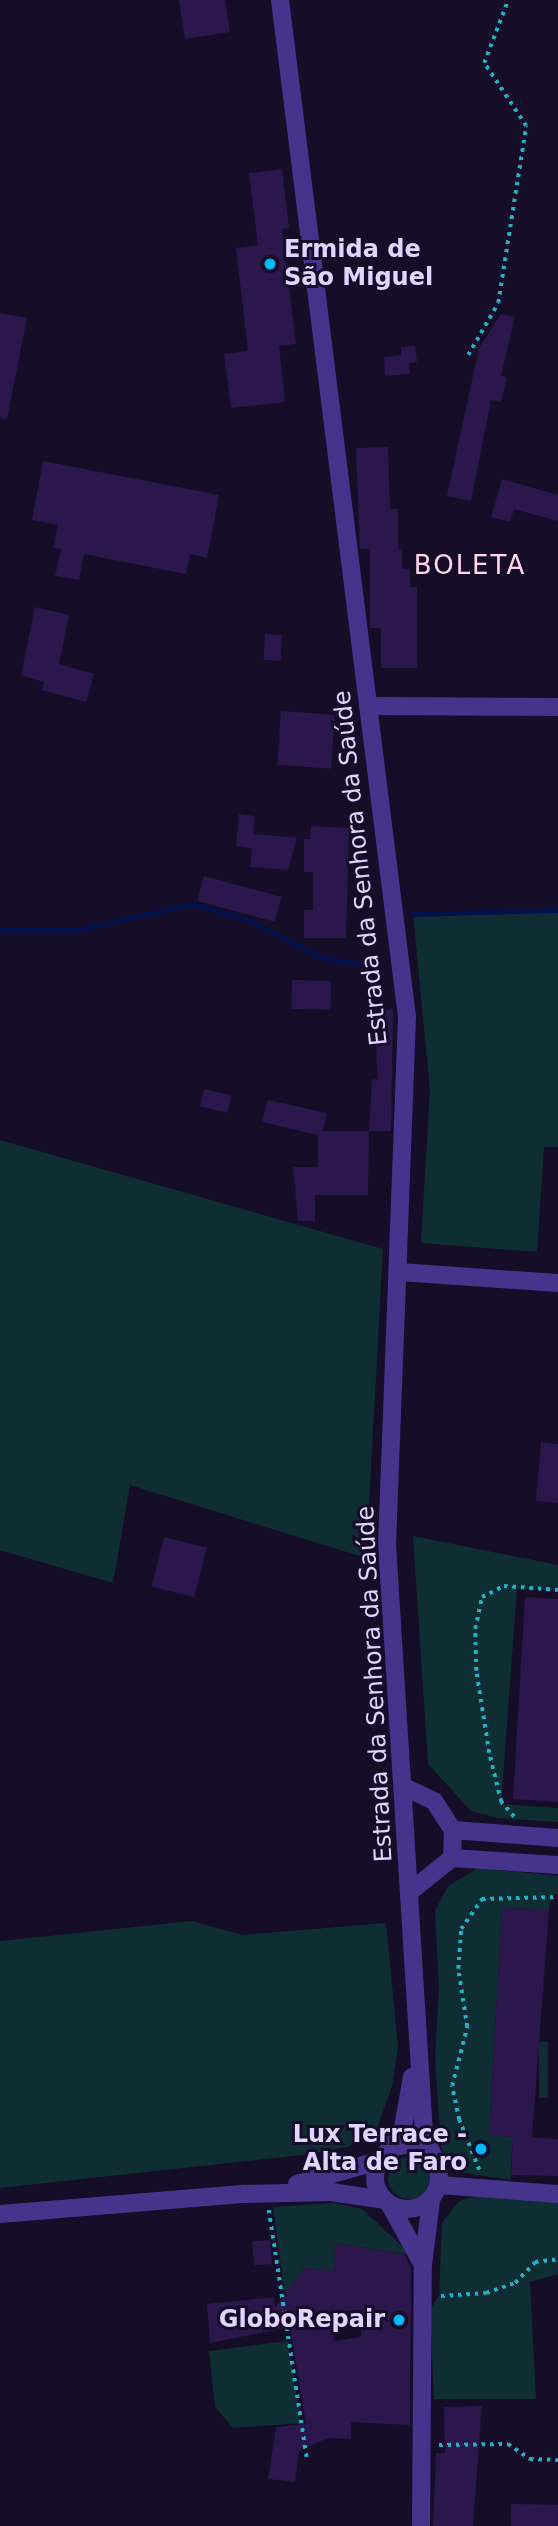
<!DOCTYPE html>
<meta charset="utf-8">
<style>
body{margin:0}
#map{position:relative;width:558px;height:2526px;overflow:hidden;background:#160d28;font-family:"DejaVu Sans",sans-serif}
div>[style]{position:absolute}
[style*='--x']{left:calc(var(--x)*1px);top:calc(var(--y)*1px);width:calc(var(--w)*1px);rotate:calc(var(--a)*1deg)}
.green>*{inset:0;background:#0f2e33;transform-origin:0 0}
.round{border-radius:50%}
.stream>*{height:5px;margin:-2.5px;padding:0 2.5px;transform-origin:2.5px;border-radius:2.5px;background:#051149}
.building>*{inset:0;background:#2b174b;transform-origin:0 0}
.path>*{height:3.5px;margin-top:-1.75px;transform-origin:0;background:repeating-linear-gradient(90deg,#22b1c5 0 3.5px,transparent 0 8.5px)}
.minor>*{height:18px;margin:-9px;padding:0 9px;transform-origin:9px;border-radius:9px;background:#46338c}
.minor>.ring{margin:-9px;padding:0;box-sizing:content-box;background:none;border:18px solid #46338c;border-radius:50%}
.dots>*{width:19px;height:19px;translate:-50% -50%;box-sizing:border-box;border:4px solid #160d28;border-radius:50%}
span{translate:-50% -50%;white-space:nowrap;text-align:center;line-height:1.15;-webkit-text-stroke:6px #160d28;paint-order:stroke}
.poi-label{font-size:24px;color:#e1d4ff;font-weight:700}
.left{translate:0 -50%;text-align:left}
.right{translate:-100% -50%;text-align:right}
.street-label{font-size:24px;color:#e1d4ff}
.neighbourhood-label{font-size:26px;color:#ffd6e9;letter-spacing:2px}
</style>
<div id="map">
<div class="green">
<div style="clip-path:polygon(558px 910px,558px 1147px,544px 1147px,537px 1252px,421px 1243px,430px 1090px,413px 914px)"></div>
<div style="clip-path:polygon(0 1140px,383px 1249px,366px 1558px,130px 1485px,113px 1583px,0 1550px)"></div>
<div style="clip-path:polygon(413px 1536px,558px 1565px,558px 1590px,517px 1589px,501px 1804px,558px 1808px,558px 1822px,497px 1818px,471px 1811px,428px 1764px)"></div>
<div style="clip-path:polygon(478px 1868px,558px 1876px,558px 1894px,551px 1895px,549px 1909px,502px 1908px,489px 2135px,513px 2137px,510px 2180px,452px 2171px,441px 2147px,435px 2058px,439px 1987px,435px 1911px,448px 1886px)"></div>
<div style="clip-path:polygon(192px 1921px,242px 1935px,386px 1923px,398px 2047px,392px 2086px,377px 2128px,348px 2147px,301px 2155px,0 2188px,0 1941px)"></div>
<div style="left:539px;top:2042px;width:9px;height:56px"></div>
<div class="round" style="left:388px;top:2157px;width:42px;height:42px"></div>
<div style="clip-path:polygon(481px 2195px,558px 2201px,558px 2274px,530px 2282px,536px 2399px,434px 2399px,430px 2309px,439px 2296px,442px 2223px,459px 2201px)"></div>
<div style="clip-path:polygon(336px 2203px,362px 2209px,412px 2255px,335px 2243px,334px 2271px,304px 2268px,285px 2295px,273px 2207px)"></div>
<div style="clip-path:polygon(288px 2341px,301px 2423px,233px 2428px,215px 2407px,209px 2351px)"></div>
</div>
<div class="stream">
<div style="--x:413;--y:914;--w:145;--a:-1.6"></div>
<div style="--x:0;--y:930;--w:76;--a:0"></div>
<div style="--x:76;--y:930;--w:118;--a:-12.7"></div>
<div style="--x:191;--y:904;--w:60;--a:15.4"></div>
<div style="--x:249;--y:920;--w:80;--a:27.5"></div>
<div style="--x:320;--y:957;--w:51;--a:10.2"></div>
</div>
<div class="building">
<div style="clip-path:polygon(179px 0,225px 0,230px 32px,185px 39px)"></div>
<div style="clip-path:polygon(282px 169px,289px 228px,282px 229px,296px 344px,279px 346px,285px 402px,231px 408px,224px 354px,248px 351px,236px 248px,258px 245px,249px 173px)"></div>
<div style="clip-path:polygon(0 313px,27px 318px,7px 419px,0 418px)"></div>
<div style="clip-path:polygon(501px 314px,515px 317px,501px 376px,507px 377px,501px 402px,491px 400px,471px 501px,447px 496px,479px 348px)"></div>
<div style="clip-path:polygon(415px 346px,417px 362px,409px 363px,410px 374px,385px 376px,384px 357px,401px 355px,401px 347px)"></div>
<div style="clip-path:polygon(388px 447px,390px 509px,398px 509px,398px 549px,402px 549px,402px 569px,410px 569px,410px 587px,417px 587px,417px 668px,381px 668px,381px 628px,370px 628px,370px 549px,360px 549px,356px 448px)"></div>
<div style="clip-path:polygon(43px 461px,219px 495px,207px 558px,190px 554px,186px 574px,84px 554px,79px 580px,55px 576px,61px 549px,53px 548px,58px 525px,32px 520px)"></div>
<div style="clip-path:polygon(502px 479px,558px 495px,558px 521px,514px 509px,510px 522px,491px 517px)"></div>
<div style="clip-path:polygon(35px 607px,69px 615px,59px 664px,94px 674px,86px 702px,42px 690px,44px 682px,21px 675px)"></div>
<div style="left:265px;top:634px;width:17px;height:26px;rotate:3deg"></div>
<div style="left:281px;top:711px;width:54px;height:54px;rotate:4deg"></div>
<div style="clip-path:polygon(239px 814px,255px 816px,253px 834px,297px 838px,288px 870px,250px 867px,252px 848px,236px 846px)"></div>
<div style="clip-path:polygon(311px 826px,349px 828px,346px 938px,304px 938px,304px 910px,313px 910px,313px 872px,304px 872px,304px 839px,310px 839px)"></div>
<div style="left:204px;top:876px;width:80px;height:26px;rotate:15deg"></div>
<div style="left:292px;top:980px;width:39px;height:29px;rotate:1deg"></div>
<div style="clip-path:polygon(393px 1009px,391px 1131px,369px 1131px,368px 1195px,315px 1195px,315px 1221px,298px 1221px,293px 1167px,318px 1167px,318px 1135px,262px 1122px,268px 1100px,327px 1113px,323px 1131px,369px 1131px,372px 1079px,378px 1080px,374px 1011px)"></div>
<div style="left:204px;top:1089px;width:28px;height:18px;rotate:13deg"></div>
<div style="clip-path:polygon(541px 1442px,558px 1444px,558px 1503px,536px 1501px)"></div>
<div style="left:164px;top:1537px;width:44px;height:51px;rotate:14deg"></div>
<div style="clip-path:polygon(525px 1597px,558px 1599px,558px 1802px,513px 1799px)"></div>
<div style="clip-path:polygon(502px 1908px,549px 1909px,532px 2137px,558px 2139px,558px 2176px,511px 2175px,513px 2137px,489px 2135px)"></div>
<div style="left:270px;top:2240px;width:24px;height:18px;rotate:85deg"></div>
<div style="clip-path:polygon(evenodd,335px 2243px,404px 2254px,411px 2268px,410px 2425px,351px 2422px,351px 2439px,328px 2438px,299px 2451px,295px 2482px,268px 2479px,276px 2427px,306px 2424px,290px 2327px,210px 2343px,207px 2304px,274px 2297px,275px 2308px,304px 2268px,334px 2271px,335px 2243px,362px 2310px,361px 2337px,334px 2341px,331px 2312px,362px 2310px)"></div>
<div style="clip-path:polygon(482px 2406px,473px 2526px,433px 2526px,436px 2453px,445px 2453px,444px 2407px)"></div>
<div style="left:511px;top:2504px;width:47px;height:22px;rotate:1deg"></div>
</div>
<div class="path">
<div style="--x:468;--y:355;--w:60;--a:-60"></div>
<div style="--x:498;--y:303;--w:179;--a:-81"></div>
<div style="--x:526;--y:126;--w:76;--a:-123.7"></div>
<div style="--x:484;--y:63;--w:67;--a:-69.1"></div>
<div style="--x:514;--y:1817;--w:20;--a:-131"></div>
<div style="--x:501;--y:1802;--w:50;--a:-103.8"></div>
<div style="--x:489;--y:1753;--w:83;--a:-99"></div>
<div style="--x:476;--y:1671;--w:42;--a:-91.4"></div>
<div style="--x:475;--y:1629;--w:33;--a:-78"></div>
<div style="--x:482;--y:1597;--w:25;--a:-27"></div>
<div style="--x:504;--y:1586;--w:54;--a:4.2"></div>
<div style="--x:479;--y:2170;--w:54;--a:-111.8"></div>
<div style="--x:459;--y:2120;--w:35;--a:-102"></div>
<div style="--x:452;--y:2086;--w:61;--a:-75.7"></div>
<div style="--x:467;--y:2027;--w:59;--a:-98.8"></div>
<div style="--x:458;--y:1969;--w:40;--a:-85.7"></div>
<div style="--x:461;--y:1929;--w:37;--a:-55"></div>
<div style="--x:482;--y:1899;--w:76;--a:-1.5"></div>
<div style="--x:269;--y:2210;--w:250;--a:81.3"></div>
<div style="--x:441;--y:2296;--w:45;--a:-3.8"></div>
<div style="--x:486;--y:2293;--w:31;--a:-19"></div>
<div style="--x:515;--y:2283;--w:29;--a:-46"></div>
<div style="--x:535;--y:2262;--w:23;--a:-7"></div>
<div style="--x:439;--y:2445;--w:69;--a:-0.8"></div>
<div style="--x:508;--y:2444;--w:27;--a:34"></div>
<div style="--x:530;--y:2459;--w:28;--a:2"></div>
</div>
<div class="minor">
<div style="--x:280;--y:0;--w:1025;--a:82.88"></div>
<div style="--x:407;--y:1017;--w:527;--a:92.17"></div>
<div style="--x:387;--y:1544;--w:591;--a:86.41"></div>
<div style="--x:424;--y:2134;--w:26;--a:67"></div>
<div style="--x:368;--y:706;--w:190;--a:0.3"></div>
<div style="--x:400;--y:1272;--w:158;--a:4"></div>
<div style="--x:404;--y:1787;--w:33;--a:25"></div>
<div style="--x:434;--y:1801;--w:35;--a:57"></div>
<div style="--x:453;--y:1830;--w:28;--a:92"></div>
<div style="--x:452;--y:1858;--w:53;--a:141.2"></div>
<div style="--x:453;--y:1830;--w:105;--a:4.4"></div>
<div style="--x:452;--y:1858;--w:106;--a:3.8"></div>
<div class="ring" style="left:375px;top:2145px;width:46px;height:46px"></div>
<div style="--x:389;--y:2149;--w:21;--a:-51"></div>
<div style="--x:402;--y:2133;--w:57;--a:-79.9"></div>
<div style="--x:297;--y:2184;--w:84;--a:-15.9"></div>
<div style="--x:439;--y:2185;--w:119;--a:4.3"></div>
<div style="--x:390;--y:2205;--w:68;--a:61.2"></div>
<div style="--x:0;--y:2214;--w:246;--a:-4.7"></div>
<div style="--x:245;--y:2194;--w:86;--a:-1.3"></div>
<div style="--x:331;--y:2192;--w:55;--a:8.4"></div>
<div style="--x:421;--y:2526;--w:261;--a:-89.6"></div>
<div style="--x:423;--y:2265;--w:65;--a:-83"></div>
</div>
<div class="dots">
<div style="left:270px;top:264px;background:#00b8ff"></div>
<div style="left:481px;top:2149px;background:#00b8ff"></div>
<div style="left:399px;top:2320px;background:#00b8ff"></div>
</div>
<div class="poi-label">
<span class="left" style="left:284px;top:264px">Ermida de<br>São Miguel</span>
<span class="right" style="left:467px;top:2149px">Lux Terrace -<br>Alta de Faro</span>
<span class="right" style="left:385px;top:2320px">GloboRepair</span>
</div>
<div class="street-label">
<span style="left:361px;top:868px;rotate:-96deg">Estrada da Senhora da Saúde</span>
<span style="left:375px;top:1684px;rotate:-93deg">Estrada da Senhora da Saúde</span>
</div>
<div class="neighbourhood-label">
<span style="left:470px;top:566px">BOLETA</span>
</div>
</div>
